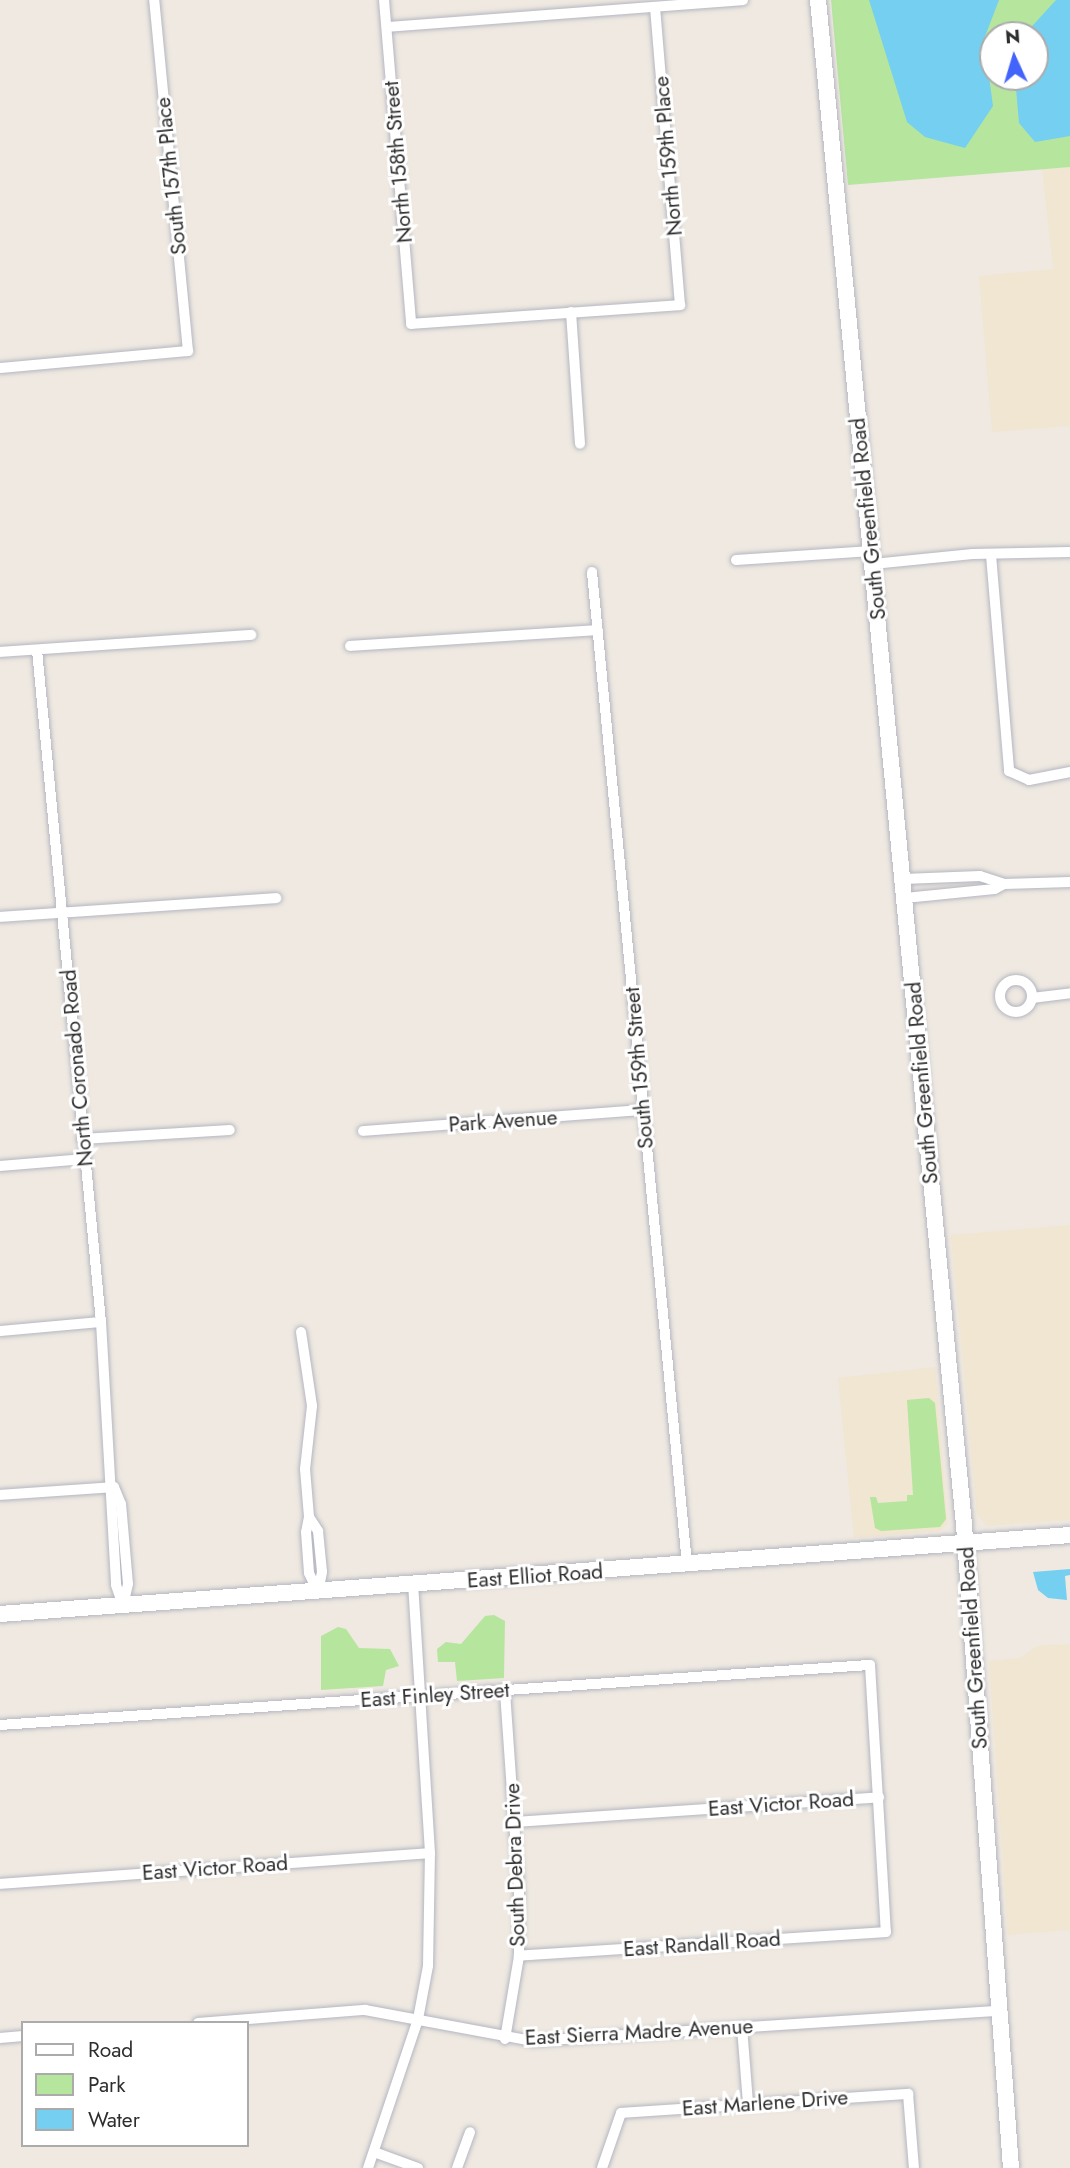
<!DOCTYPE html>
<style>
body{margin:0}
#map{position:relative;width:1070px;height:2168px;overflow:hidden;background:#efe9e1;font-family:Jost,sans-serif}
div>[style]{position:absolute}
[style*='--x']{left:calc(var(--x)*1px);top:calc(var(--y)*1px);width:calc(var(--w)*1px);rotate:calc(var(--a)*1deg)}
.education>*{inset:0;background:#f0e6d1}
.green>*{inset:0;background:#b6e59e}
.water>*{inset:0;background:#75cff0}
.roads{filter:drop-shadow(0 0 2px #b4b7c1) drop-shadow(0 0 2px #b4b7c1)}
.minor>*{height:10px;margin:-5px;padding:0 5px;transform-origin:5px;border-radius:5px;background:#fff}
.minor>.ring{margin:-5px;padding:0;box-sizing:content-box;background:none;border:10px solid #fff;border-radius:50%}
.secondary>*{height:16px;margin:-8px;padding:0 8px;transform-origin:8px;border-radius:8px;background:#fff}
span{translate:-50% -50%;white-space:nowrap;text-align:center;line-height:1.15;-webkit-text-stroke:6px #fff;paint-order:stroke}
.street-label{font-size:21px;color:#2e2e2e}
.legend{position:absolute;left:21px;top:2021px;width:228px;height:126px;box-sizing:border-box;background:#fff;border:2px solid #ababab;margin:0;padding:9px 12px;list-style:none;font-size:21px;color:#2e2e2e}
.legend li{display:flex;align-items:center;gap:14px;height:35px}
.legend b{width:35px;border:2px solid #ababab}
.north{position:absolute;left:979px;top:21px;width:70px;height:70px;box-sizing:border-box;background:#fff;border:2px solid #ababab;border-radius:50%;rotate:356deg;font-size:19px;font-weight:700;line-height:28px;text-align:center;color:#2e2e2e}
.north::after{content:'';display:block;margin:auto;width:24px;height:32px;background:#4264fb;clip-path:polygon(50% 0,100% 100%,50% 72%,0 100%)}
</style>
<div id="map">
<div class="education">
<div style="clip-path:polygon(1070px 167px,1070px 426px,992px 432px,979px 276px,1053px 269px,1042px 169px)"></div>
<div style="clip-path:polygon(1070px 1225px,1070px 1520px,986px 1526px,977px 1514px,951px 1235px)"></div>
<div style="clip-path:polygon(935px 1367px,948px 1524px,940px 1531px,854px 1538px,838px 1378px)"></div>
<div style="clip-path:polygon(1070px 1644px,1070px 1930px,1008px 1935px,989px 1661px,1020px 1658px,1037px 1646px)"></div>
</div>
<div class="green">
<div style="clip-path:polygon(evenodd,831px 0,1070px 0,1070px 167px,848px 185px,831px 0,993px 35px,1035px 35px,1035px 77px,993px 77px,993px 35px)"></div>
<div style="clip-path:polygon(929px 1398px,935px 1403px,946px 1519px,940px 1527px,881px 1531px,875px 1528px,870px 1497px,876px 1497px,878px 1503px,907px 1501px,907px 1495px,913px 1495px,907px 1400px)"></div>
<div style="clip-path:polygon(494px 1615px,505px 1621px,504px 1678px,457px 1681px,455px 1662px,438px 1662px,437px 1649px,446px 1642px,461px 1644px,485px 1616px)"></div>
<div style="clip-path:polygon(338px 1627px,346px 1629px,359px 1648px,390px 1649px,399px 1666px,386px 1670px,383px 1686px,321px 1690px,321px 1636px)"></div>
</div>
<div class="water">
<div style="clip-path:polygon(869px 0,999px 0,984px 39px,993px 106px,965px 148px,925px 137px,907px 122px)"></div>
<div style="clip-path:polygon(1056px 0,1070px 0,1070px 136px,1035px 142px,1019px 123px,1015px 77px,1035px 77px,1035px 35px,1024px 35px)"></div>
<div style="clip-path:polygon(1070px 1569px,1070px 1575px,1065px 1576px,1067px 1600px,1048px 1598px,1038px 1590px,1033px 1572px)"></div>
</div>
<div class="roads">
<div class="minor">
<div style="--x:384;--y:0;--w:325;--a:85.2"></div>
<div style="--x:411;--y:324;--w:270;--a:-4"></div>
<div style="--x:680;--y:305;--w:299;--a:-94.8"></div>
<div style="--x:387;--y:27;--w:357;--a:-4.3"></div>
<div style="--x:571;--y:312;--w:132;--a:86.1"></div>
<div style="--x:0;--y:368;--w:189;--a:-5.2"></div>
<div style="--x:188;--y:351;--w:353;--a:-95.5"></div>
<div style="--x:991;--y:555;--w:217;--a:85.2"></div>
<div style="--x:1009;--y:771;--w:22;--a:24"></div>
<div style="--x:1029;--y:780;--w:42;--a:-11"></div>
<div style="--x:736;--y:560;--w:136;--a:-3.8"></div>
<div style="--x:873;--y:564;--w:100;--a:-5.7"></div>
<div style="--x:973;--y:554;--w:97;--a:-1.2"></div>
<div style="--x:592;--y:572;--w:997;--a:84.53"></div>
<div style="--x:350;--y:646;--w:248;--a:-3.7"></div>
<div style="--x:37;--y:650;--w:675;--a:84.56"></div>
<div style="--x:101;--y:1322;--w:263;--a:86.7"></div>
<div style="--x:116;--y:1585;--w:21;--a:71"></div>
<div style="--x:0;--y:652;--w:252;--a:-3.9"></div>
<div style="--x:903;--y:879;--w:77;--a:-2.2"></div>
<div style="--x:980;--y:876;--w:25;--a:18"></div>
<div style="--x:1004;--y:884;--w:66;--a:-1.7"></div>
<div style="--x:905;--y:898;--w:90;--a:-5.7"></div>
<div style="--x:995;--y:889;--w:10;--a:-29"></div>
<div style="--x:0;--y:917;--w:277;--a:-3.9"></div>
<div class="ring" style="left:1000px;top:980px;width:22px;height:22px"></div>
<div style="--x:1032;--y:998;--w:38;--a:-7"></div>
<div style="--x:363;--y:1131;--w:281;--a:-4.3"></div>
<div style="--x:82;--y:1139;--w:148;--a:-3.5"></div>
<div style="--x:0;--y:1166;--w:85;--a:-4.7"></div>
<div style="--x:0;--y:1331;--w:101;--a:-5.1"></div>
<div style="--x:301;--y:1332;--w:75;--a:81.5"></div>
<div style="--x:312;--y:1406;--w:63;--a:96.3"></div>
<div style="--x:305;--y:1469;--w:48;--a:85.2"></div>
<div style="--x:309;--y:1517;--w:15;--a:101"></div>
<div style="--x:306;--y:1532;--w:41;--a:85.8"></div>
<div style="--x:309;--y:1573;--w:21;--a:65"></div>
<div style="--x:114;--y:1487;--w:18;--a:68"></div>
<div style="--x:121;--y:1504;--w:80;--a:85"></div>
<div style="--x:128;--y:1584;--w:22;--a:103"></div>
<div style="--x:0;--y:1495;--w:114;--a:-4"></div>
<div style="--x:309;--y:1517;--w:17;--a:57"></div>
<div style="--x:318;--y:1531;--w:41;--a:84.4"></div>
<div style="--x:322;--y:1572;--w:20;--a:101"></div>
<div style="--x:0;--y:1725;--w:872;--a:-3.95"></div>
<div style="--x:870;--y:1665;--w:267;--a:86.6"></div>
<div style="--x:886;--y:1932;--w:368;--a:176.3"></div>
<div style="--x:516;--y:1822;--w:364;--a:-3.9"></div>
<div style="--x:0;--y:1884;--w:431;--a:-4.1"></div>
<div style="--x:198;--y:2023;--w:168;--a:-4.5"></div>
<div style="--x:365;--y:2010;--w:171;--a:10.5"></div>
<div style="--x:533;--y:2041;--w:467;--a:-3.7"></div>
<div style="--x:742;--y:2027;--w:77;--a:85.5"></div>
<div style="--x:0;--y:2038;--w:23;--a:-5"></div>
<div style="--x:505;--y:2039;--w:84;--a:-80.4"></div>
<div style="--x:519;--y:1956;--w:64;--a:-90"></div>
<div style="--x:519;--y:1892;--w:202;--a:-94"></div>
<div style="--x:374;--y:2152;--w:47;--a:20"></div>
<div style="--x:368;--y:2168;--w:157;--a:-71.4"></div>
<div style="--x:418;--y:2019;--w:54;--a:-79.3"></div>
<div style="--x:428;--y:1966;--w:113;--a:-89"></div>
<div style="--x:430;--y:1853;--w:269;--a:-93.6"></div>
<div style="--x:457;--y:2168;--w:38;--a:-70"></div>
<div style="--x:602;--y:2168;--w:58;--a:-70.9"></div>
<div style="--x:621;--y:2113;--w:288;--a:-3.8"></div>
<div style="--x:908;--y:2094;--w:74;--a:85.4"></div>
</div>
<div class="secondary">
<div style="--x:818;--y:0;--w:1532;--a:84.53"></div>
<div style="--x:964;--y:1525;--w:645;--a:85.82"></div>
<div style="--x:0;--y:1614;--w:1073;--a:-4.22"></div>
</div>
</div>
<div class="street-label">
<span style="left:668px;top:156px;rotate:-95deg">North 159th Place</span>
<span style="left:398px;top:162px;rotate:-95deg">North 158th Street</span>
<span style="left:171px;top:176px;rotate:-96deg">South 157th Place</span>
<span style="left:868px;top:519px;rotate:-96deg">South Greenfield Road</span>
<span style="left:77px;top:1068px;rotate:-95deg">North Coronado Road</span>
<span style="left:639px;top:1068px;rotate:-95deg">South 159th Street</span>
<span style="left:922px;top:1083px;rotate:-95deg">South Greenfield Road</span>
<span style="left:503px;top:1121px;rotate:-4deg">Park Avenue</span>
<span style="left:535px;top:1576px;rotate:-4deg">East Elliot Road</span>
<span style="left:973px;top:1648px;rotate:-94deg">South Greenfield Road</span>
<span style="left:435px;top:1695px;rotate:-4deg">East Finley Street</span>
<span style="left:781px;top:1804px;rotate:-4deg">East Victor Road</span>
<span style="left:515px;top:1865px;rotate:-92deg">South Debra Drive</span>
<span style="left:215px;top:1868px;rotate:-4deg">East Victor Road</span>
<span style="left:702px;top:1944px;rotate:-4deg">East Randall Road</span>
<span style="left:639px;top:2032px;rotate:-3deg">East Sierra Madre Avenue</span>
<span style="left:765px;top:2103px;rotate:-4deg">East Marlene Drive</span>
</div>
<ul class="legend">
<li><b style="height:9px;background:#fff"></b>Road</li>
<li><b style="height:19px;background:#b6e59e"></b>Park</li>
<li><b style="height:19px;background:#75cff0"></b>Water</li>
</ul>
<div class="north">N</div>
</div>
